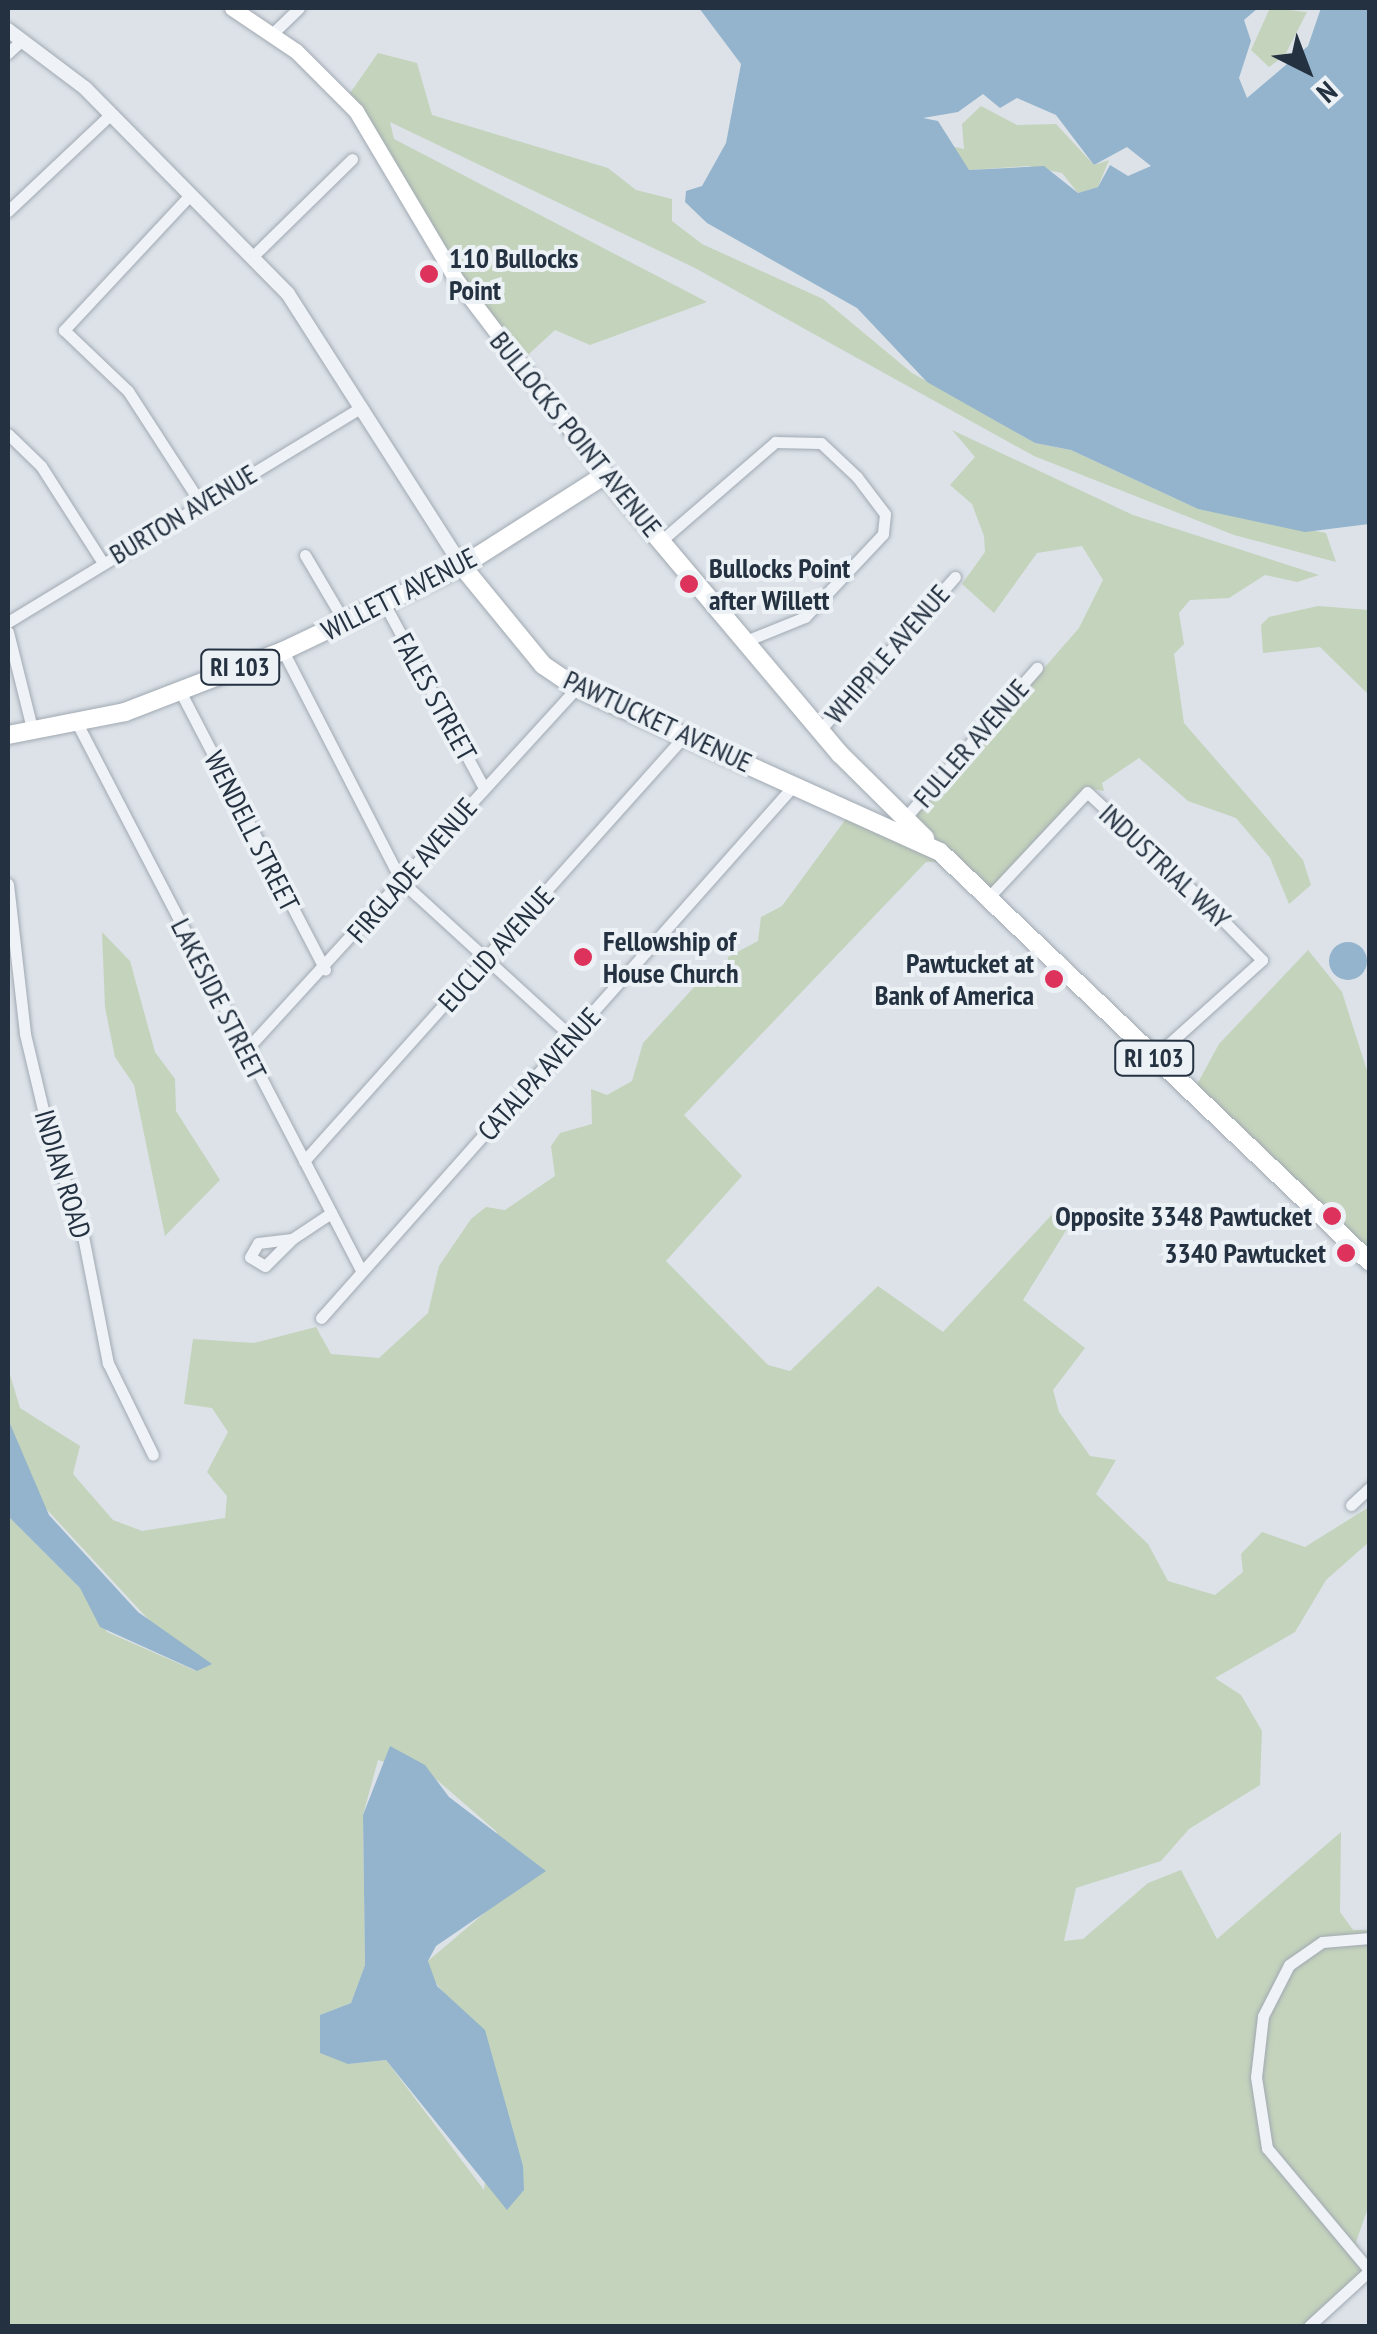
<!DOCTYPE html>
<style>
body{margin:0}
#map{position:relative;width:1377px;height:2334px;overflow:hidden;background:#dce2e8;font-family:"PT Sans Narrow",sans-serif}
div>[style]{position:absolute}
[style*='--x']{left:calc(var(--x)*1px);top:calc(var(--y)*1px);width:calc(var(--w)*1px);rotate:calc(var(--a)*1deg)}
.green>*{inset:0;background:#c4d3bc}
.water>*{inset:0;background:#93b4cc}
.round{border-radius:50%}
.roads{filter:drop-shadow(0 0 2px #a1a9b2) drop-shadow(0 0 2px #a1a9b2)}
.minor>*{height:11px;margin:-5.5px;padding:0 5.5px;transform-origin:5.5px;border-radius:5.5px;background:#eff2f6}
.tertiary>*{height:14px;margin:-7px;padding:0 7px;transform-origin:7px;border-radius:7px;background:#eff2f6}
.secondary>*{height:15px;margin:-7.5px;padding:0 7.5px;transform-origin:7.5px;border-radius:7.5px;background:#fff}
.primary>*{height:18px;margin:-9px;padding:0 9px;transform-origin:9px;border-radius:9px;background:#fff}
.dots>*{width:28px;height:28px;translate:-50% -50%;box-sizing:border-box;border:5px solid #ecf1f6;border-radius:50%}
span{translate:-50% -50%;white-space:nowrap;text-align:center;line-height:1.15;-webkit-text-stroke:8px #ecf1f6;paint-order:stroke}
.shield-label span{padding:2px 8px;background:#ecf1f6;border:2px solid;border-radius:8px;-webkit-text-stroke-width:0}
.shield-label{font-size:25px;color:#243140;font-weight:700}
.poi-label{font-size:28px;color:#243140;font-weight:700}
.left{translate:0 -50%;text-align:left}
.right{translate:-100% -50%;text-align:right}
.street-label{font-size:28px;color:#243140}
.frame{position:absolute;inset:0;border:10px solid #243140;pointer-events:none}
.north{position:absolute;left:1257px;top:20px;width:100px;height:100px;-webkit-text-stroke:8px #ecf1f6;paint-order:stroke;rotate:138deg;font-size:28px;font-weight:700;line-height:40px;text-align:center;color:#243140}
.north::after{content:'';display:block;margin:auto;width:35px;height:45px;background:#243140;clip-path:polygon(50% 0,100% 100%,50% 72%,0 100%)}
</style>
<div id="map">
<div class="green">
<div style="clip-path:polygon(1270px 8px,1307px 12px,1285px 55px,1269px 67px,1251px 50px)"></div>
<div style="clip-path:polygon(378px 53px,417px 63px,432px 115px,608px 168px,636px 190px,672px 199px,672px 221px,702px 244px,823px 299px,912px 373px,1035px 443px,1071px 450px,1198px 509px,1326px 533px,1336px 562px,1234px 535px,1034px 456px,695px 268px,390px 122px,394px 139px,707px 302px,590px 345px,555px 330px,517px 365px,346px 99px)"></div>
<div style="clip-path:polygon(981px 106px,1017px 125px,1056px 124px,1094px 165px,1109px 160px,1098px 187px,1078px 193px,1062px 173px,1028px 166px,969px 170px,951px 146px,964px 149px,962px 124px)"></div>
<div style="clip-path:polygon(evenodd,952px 430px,1133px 515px,1319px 575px,1297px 582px,1265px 575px,1229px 598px,1190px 600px,1179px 613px,1184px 644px,1174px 654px,1184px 723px,1303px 860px,1311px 885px,1289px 904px,1270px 858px,1236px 818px,1188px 801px,1139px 758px,1102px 783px,1104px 791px,1088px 788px,988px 900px,947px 862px,926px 862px,684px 1115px,742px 1176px,666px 1261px,768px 1365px,790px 1371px,878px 1286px,943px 1332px,1057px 1209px,1072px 1221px,1023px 1300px,1085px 1348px,1053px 1390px,1059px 1412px,1090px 1456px,1116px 1460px,1096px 1494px,1148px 1544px,1168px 1581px,1215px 1595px,1243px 1572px,1241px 1554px,1262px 1532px,1305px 1547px,1369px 1507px,1369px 1542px,1326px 1580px,1295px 1632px,1215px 1678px,1241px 1695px,1262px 1731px,1260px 1785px,1189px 1829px,1161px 1861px,1076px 1888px,1064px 1941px,1083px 1939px,1148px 1883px,1181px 1870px,1217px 1939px,1341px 1832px,1340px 1912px,1353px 1930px,1369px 1930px,1370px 2202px,1356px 2242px,1369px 2271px,1310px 2326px,8px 2326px,8px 1516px,80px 1588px,107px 1632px,196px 1671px,39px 1501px,8px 1419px,8px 1368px,20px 1408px,80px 1446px,73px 1474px,113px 1520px,142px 1531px,225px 1518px,227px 1496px,207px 1472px,228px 1432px,212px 1408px,184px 1404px,193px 1339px,254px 1343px,316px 1327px,331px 1354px,379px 1358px,428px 1313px,439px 1266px,471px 1219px,486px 1207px,505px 1210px,555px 1176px,551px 1146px,560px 1133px,592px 1124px,591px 1089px,607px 1095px,632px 1081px,643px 1043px,696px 985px,726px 978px,728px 957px,758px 941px,761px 917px,782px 906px,851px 812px,899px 830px,908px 824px,1079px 628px,1103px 580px,1082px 546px,1037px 553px,994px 613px,962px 584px,985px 552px,984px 536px,972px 504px,950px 485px,975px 457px,952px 430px,378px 1760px,436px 1779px,497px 1832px,488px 1910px,428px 1961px,428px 1974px,489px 2046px,495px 2089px,484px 2190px,386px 2060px,348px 2064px,320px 2015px,351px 2003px,365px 1965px,363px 1815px,378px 1760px)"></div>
<div style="clip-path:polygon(1318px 606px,1369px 610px,1369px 695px,1320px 647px,1263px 653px,1261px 625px,1269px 617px)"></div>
<div style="clip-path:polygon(102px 932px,130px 961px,155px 1052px,175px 1079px,176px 1111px,220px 1180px,165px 1236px,134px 1085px,115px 1057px,105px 1007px)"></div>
<div style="clip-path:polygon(1308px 950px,1342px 992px,1369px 1077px,1369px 1262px,1195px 1088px,1219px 1044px)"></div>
</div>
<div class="water">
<div style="clip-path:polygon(evenodd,699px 8px,1258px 8px,1244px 20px,1251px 41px,1239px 78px,1247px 98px,1308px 46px,1321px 8px,1369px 8px,1369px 524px,1305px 532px,1198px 509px,1071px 450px,1035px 443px,927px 382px,857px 308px,707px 223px,685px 202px,686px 191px,702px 186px,726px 143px,741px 64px,699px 8px,983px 94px,1000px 108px,1017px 98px,1056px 115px,1094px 165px,1127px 147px,1151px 166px,1128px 176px,1110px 165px,1098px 187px,1078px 193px,1044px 166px,969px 170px,938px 121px,923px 118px,958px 112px,983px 94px)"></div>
<div class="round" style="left:1329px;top:942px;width:38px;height:38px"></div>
<div style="clip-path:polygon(8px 1419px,49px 1515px,138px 1612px,212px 1664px,197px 1671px,100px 1627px,80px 1588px,8px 1516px)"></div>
<div style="clip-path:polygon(390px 1746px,425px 1765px,449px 1797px,546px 1871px,436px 1946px,428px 1961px,437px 1986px,485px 2030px,523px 2166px,524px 2190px,507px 2210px,386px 2060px,348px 2064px,320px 2053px,320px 2015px,351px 2003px,365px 1965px,363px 1815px)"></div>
</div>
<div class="roads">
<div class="minor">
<div style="--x:273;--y:33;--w:36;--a:-44"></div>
<div style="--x:8;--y:53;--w:19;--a:-43"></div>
<div style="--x:190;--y:195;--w:185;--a:133"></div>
<div style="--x:64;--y:330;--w:88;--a:43.6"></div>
<div style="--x:128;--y:391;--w:135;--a:57.1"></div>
<div style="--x:8;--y:211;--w:141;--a:-43.3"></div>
<div style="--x:252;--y:257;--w:140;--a:-44.4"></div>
<div style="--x:8;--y:434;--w:46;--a:44.1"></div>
<div style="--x:41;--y:466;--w:115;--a:57.4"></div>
<div style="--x:662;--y:540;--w:150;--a:-40.9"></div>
<div style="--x:775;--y:442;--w:46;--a:1.2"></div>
<div style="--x:821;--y:443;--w:50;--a:43.4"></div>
<div style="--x:857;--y:477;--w:46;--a:52.9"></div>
<div style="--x:885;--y:514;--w:20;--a:96"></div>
<div style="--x:883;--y:534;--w:114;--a:133.2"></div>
<div style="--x:805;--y:617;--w:61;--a:158"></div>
<div style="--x:305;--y:555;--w:79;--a:59.5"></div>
<div style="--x:385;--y:605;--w:208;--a:61.6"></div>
<div style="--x:8;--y:622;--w:412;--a:-31.3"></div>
<div style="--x:8;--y:632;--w:103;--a:76"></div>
<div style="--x:283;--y:651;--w:259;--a:62.8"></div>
<div style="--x:401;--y:881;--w:231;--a:42.4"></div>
<div style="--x:180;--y:691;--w:314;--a:62.5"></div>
<div style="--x:78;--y:725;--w:616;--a:62.56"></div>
<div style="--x:820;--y:730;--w:204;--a:-48.6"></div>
<div style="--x:905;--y:818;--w:200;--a:-48.7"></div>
<div style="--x:8;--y:884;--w:151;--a:83.5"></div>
<div style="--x:25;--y:1034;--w:108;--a:76.6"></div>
<div style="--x:50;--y:1139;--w:97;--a:70.8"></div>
<div style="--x:82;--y:1231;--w:135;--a:78.9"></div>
<div style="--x:108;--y:1363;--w:102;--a:63.9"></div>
<div style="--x:987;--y:899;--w:146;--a:-46.9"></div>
<div style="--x:1087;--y:792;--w:166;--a:43"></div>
<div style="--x:1208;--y:905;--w:77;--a:45.5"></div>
<div style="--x:1262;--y:960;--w:147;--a:138"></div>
<div style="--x:245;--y:1051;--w:492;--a:-47.6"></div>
<div style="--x:304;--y:1161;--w:573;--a:-48.18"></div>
<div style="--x:292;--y:1239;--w:38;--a:135"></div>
<div style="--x:265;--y:1266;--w:17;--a:-149"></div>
<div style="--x:250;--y:1257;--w:16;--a:-60"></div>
<div style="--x:258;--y:1243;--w:34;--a:-7"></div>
<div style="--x:292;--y:1239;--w:47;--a:-33.7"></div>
<div style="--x:321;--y:1318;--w:714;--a:-48.41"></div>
<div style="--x:1351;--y:1505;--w:26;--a:-43"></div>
<div style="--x:1370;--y:1938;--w:48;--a:175.2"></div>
<div style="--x:1322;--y:1942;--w:40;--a:145.1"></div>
<div style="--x:1289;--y:1965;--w:57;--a:117"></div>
<div style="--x:1263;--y:2016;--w:61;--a:96.5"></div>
<div style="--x:1256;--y:2077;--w:72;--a:81.2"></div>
<div style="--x:1267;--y:2148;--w:160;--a:50.1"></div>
<div style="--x:1309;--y:2326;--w:81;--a:-42.5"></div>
</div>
<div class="tertiary">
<div style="--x:8;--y:30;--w:96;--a:37"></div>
<div style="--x:85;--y:88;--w:289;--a:45.4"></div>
<div style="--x:288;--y:294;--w:323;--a:57.4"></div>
</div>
<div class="secondary">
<div style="--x:232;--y:8;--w:77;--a:33.9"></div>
<div style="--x:296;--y:51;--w:85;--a:45"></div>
<div style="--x:356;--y:111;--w:194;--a:59.3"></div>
<div style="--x:455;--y:278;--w:248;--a:52.7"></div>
</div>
<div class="primary">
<div style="--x:462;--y:566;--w:128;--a:50.7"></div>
<div style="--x:543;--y:665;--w:41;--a:34.1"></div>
<div style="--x:577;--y:688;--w:398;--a:24.3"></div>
<div style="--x:940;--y:852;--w:594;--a:43.64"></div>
<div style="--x:8;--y:735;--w:119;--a:-11.1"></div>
<div style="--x:125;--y:712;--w:169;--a:-21.1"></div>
<div style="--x:283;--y:651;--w:198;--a:-25.4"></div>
<div style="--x:462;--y:566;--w:169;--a:-32.5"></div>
<div style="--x:605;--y:475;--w:365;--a:49.9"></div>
<div style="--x:840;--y:754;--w:120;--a:44.7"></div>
</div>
</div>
<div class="dots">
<div style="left:429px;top:274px;background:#dc325b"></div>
<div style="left:689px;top:584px;background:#dc325b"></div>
<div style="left:583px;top:957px;background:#dc325b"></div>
<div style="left:1054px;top:979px;background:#dc325b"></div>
<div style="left:1332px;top:1216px;background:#dc325b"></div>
<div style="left:1346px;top:1253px;background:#dc325b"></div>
</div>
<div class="shield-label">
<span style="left:240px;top:667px">RI 103</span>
<span style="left:1154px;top:1058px">RI 103</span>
</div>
<div class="poi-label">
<span class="left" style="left:449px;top:274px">110 Bullocks<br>Point</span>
<span class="left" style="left:709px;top:584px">Bullocks Point<br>after Willett</span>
<span class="left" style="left:603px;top:957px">Fellowship of<br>House Church</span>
<span class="right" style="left:1034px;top:979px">Pawtucket at<br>Bank of America</span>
<span class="right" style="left:1312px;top:1216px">Opposite 3348 Pawtucket</span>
<span class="right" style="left:1326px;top:1253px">3340 Pawtucket</span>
</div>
<div class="street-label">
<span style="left:576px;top:434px;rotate:51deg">BULLOCKS POINT AVENUE</span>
<span style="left:183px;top:514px;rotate:-31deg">BURTON AVENUE</span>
<span style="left:399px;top:594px;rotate:-27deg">WILLETT AVENUE</span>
<span style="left:887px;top:654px;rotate:-49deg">WHIPPLE AVENUE</span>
<span style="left:435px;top:697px;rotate:61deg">FALES STREET</span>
<span style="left:658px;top:721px;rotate:25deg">PAWTUCKET AVENUE</span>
<span style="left:971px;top:743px;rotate:-49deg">FULLER AVENUE</span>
<span style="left:252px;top:831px;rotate:63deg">WENDELL STREET</span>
<span style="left:1165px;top:866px;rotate:43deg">INDUSTRIAL WAY</span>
<span style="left:412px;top:870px;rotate:-49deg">FIRGLADE AVENUE</span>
<span style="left:496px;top:949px;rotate:-48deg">EUCLID AVENUE</span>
<span style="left:219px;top:999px;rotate:63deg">LAKESIDE STREET</span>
<span style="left:539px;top:1074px;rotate:-48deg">CATALPA AVENUE</span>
<span style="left:63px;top:1174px;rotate:73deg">INDIAN ROAD</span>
</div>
<div class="frame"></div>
<div class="north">N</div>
</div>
